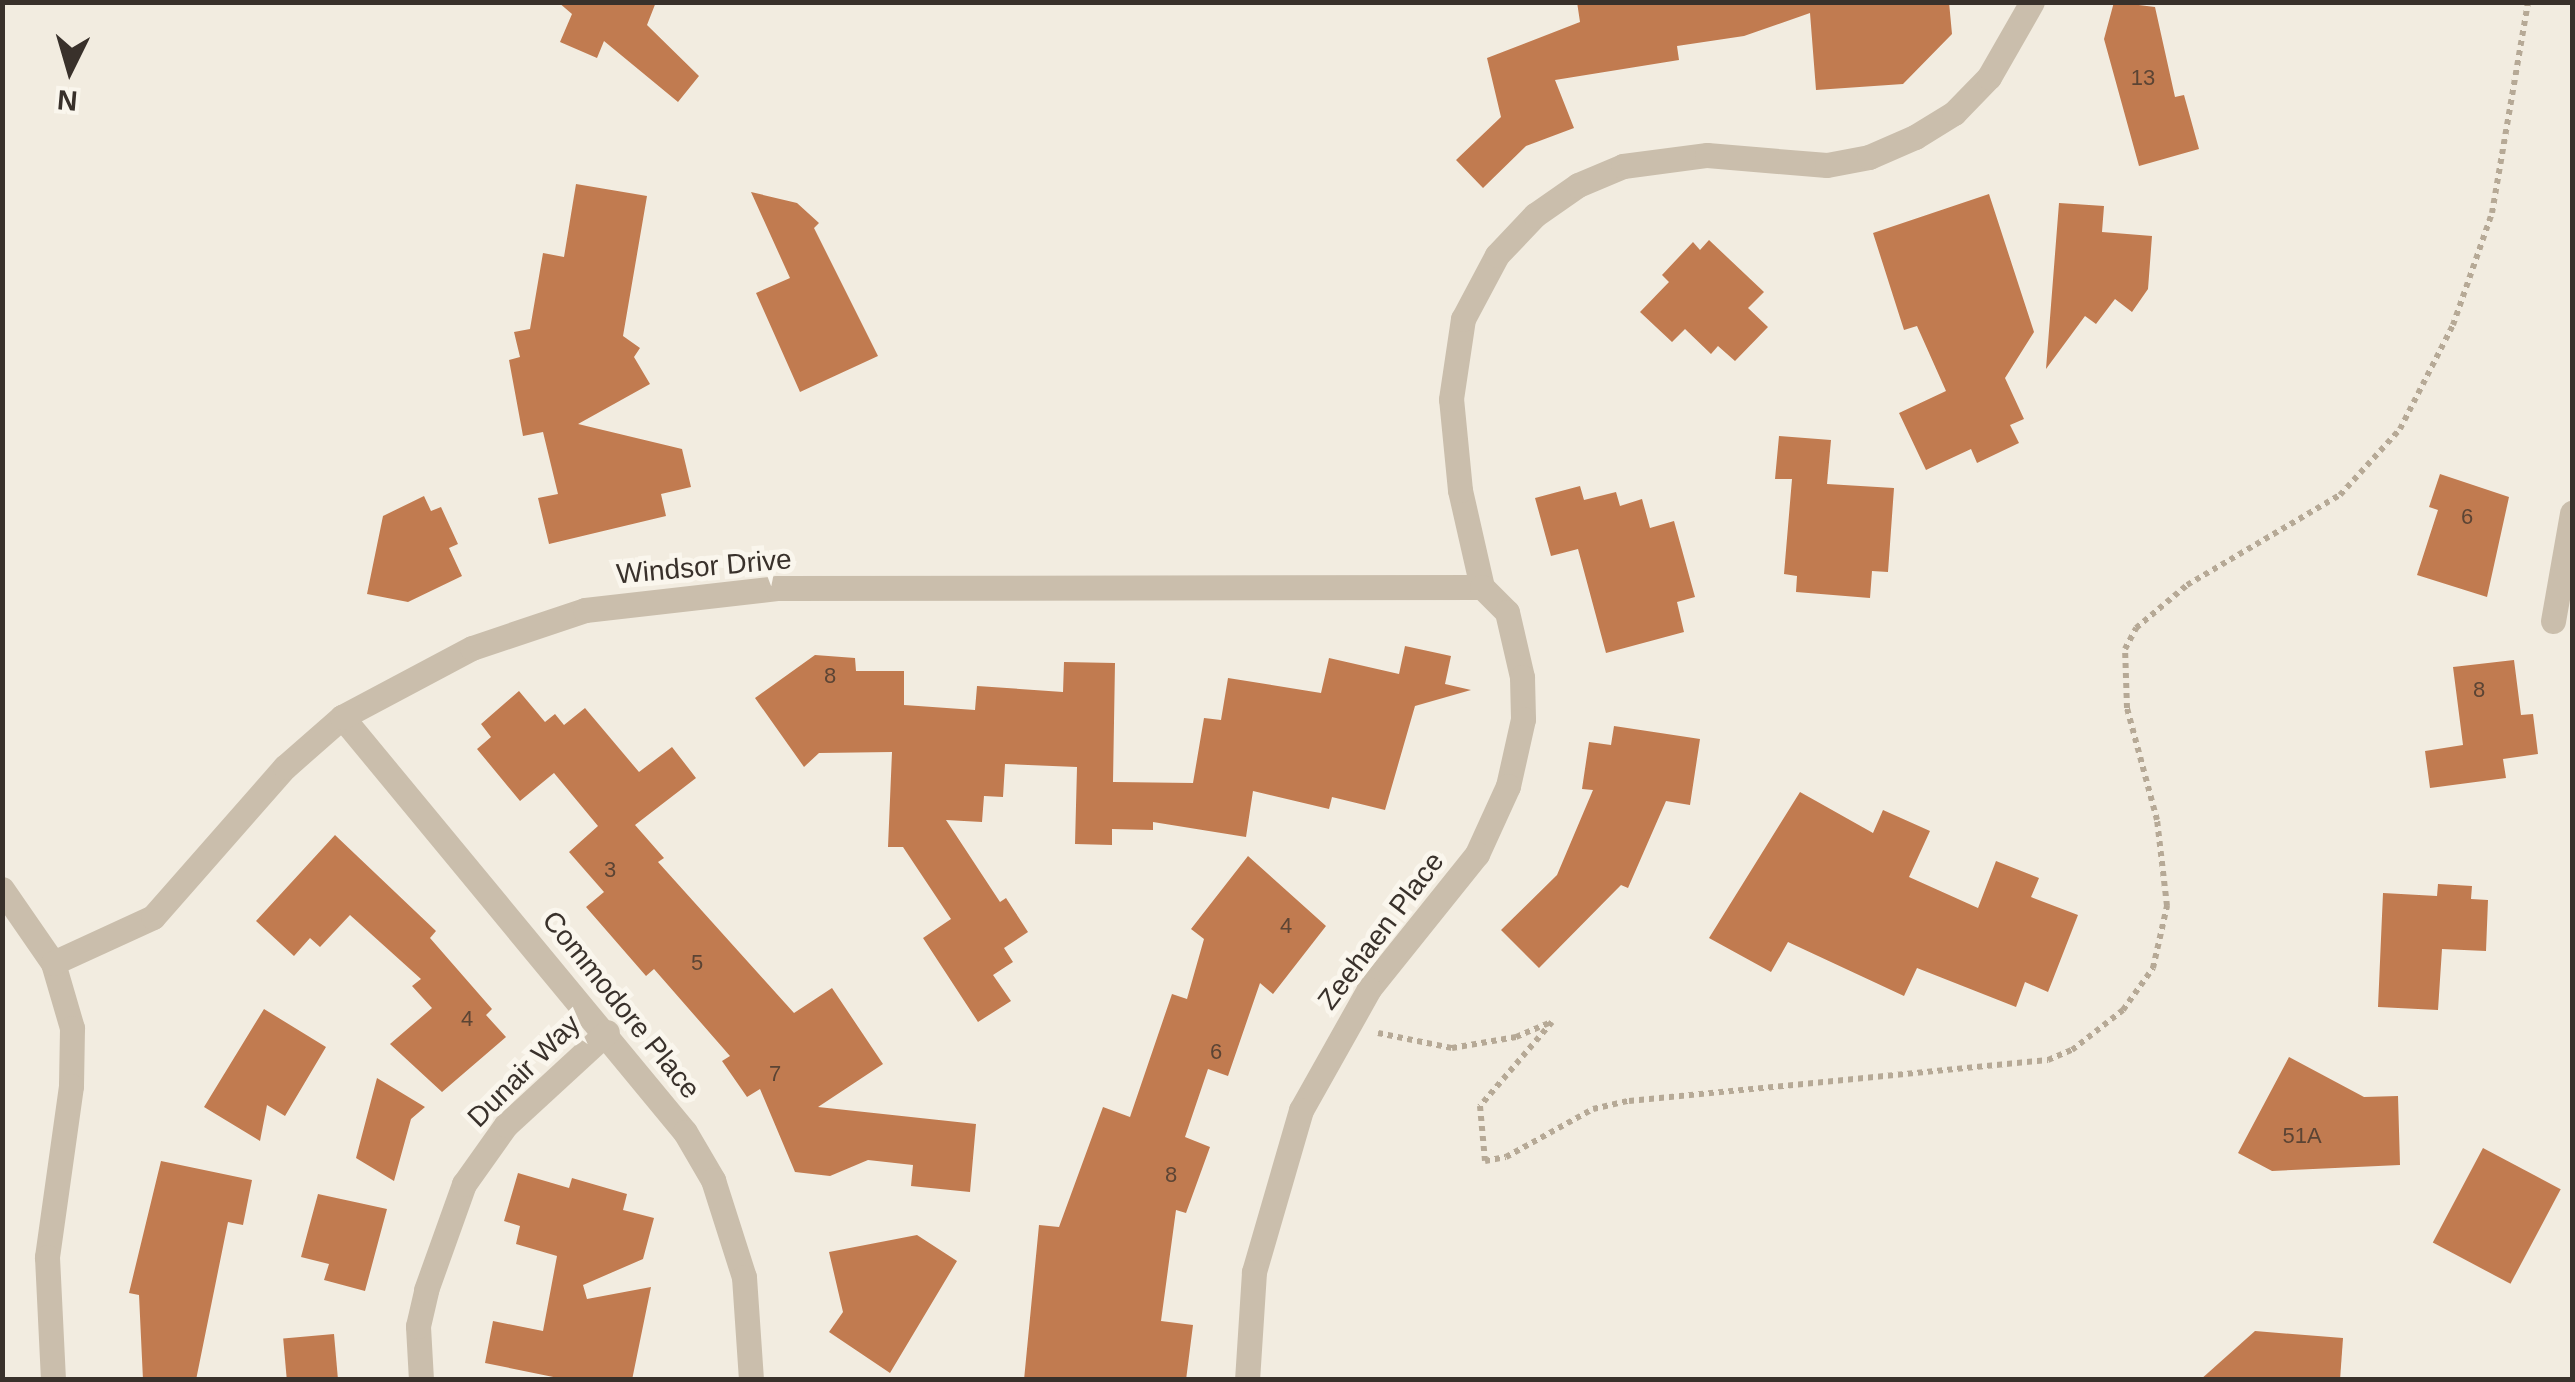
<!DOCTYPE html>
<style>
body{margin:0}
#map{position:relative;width:2575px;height:1382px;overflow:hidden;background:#f2ece0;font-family:Arial,sans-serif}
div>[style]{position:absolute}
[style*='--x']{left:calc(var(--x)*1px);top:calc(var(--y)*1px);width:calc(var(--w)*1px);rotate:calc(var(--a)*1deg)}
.building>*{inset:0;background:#c17b50;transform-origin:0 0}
.path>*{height:6px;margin-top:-3px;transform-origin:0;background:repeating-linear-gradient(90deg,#b6a996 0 5px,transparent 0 10px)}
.minor>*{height:25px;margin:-12.5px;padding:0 12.5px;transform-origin:12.5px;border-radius:12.5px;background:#cabeac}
span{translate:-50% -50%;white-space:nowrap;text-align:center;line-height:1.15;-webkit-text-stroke:10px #faf6ed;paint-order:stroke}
.number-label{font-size:22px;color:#5b4434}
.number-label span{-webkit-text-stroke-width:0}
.street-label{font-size:28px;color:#39312b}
.frame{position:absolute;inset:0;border:5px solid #39312b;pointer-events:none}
.north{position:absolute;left:20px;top:20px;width:100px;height:100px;-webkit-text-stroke:8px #faf6ed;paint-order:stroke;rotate:185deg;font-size:28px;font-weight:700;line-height:40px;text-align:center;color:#39312b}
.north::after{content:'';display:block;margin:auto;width:35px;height:45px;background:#39312b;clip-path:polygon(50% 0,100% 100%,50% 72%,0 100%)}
</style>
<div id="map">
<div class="building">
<div style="clip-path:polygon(558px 2px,656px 2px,647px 25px,699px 76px,678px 102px,604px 41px,597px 58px,560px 42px,572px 14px)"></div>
<div style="clip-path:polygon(1577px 2px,1949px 2px,1952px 34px,1903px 84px,1816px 90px,1810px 13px,1744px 36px,1677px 46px,1679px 60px,1555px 80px,1574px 128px,1526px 146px,1483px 188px,1456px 160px,1501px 117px,1487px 58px,1580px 22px)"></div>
<div style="clip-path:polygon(2114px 2px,2155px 7px,2175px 97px,2184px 95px,2199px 149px,2139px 166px,2104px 39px)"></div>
<div style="clip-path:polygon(576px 184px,647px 196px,623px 336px,640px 348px,634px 357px,650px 384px,578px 424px,682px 449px,691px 487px,661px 494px,666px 516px,549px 544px,538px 498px,558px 494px,543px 432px,523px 436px,509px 360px,520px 357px,514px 332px,530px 329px,543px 253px,564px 257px)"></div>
<div style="clip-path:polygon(751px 192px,797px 203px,819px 223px,814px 228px,878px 356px,800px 392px,756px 293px,790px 278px)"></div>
<div style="clip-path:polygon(1989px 194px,2034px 332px,2005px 378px,2024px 419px,2010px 425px,2019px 443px,1977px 463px,1971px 449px,1926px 470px,1899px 413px,1946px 391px,1917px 326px,1904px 330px,1873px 233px)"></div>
<div style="clip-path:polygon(2059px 203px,2104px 206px,2102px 232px,2152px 236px,2148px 289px,2132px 312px,2115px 299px,2096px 324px,2085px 316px,2046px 369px)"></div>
<div style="clip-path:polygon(1709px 240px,1764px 292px,1748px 308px,1768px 327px,1735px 361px,1718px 346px,1711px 354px,1685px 329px,1672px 342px,1640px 312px,1669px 282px,1662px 275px,1693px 242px,1700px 250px)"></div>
<div style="clip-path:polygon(1779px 436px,1831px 440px,1827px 484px,1894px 488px,1888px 572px,1872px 571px,1870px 598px,1796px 592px,1797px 576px,1784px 574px,1792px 479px,1775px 479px)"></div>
<div style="clip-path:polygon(2440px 474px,2509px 497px,2487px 597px,2417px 575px,2438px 510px,2429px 507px)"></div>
<div style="clip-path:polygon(1580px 486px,1584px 500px,1616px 492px,1620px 506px,1642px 499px,1650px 528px,1674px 521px,1695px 597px,1677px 602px,1684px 632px,1606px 653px,1578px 549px,1551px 556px,1535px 498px)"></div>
<div style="clip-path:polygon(424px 496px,431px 511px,441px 507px,458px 544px,449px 548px,462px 576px,408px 602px,367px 594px,383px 516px)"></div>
<div style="clip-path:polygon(1405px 646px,1451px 656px,1445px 684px,1471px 690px,1415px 706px,1385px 810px,1332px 797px,1329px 809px,1253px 791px,1246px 837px,1153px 822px,1153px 830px,1112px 829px,1112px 845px,1075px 844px,1077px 767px,1005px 764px,1003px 797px,984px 796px,982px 822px,946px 820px,1000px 902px,1006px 898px,1028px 932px,1004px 948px,1013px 962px,993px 975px,1011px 1001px,978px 1022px,923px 938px,951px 919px,903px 847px,888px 847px,892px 752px,819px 753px,804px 767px,755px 698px,815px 655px,855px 658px,856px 671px,904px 671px,904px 705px,975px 710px,977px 686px,1063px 692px,1064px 662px,1115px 663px,1113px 782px,1193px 783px,1204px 718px,1221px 720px,1228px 678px,1321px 693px,1329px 658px,1399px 674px)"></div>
<div style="clip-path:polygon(2514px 660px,2521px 715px,2533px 714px,2538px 754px,2503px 759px,2506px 778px,2430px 788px,2425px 751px,2463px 745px,2453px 667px)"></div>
<div style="clip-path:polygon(519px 691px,545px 722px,555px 714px,564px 725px,585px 708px,639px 772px,672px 747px,696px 778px,635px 825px,664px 858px,658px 862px,794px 1013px,832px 988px,883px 1064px,818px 1107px,976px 1124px,970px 1192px,911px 1186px,913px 1165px,868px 1160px,830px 1176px,795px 1172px,760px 1089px,747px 1097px,722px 1061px,730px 1056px,654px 969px,646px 976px,586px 907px,604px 892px,569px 852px,598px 826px,554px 773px,520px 801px,477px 749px,491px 737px,481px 724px)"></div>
<div style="clip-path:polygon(1614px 726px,1700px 739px,1690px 805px,1666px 801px,1628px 888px,1621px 885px,1539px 968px,1501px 930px,1557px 875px,1593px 790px,1582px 789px,1589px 742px,1611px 745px)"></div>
<div style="clip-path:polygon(1800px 792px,1873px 833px,1883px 810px,1930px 831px,1909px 877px,1978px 908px,1996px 861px,2039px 878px,2031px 897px,2078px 915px,2048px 992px,2025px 982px,2016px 1007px,1917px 968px,1904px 996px,1788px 942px,1771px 972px,1709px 938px)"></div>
<div style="clip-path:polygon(335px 835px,436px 931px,430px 938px,492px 1009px,486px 1015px,506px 1037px,442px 1092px,390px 1044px,432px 1008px,412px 986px,421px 979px,350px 915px,320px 947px,310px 938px,294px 956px,256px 921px)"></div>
<div style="clip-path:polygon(1248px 856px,1326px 926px,1273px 994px,1260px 983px,1228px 1076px,1208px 1069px,1185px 1137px,1210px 1147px,1186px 1213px,1176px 1210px,1161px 1321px,1193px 1325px,1186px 1380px,1024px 1380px,1039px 1225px,1059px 1227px,1103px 1107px,1130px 1117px,1172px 994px,1187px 999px,1204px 939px,1191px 929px)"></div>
<div style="clip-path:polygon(2438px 884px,2472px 886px,2471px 899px,2488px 900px,2486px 951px,2442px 949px,2438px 1010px,2378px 1007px,2383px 893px,2437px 896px)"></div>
<div style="clip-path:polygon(264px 1009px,326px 1047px,285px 1116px,267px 1105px,260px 1141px,204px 1107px)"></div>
<div style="clip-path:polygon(2289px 1057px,2364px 1097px,2398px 1096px,2400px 1165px,2272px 1171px,2238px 1153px)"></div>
<div style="clip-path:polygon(377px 1078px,425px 1107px,411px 1119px,394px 1181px,356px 1158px)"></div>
<div style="left:2483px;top:1148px;width:88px;height:107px;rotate:28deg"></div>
<div style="clip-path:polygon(161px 1161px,252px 1180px,243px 1225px,228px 1222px,196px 1380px,143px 1380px,139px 1295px,129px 1293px)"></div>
<div style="clip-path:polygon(518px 1173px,569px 1188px,572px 1178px,627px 1194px,623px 1210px,654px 1218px,643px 1259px,583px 1285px,587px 1299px,651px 1287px,632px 1380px,568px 1380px,485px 1363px,493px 1321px,543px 1331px,557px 1256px,516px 1244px,520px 1226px,504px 1221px)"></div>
<div style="clip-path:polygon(318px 1194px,387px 1209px,365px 1291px,324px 1280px,329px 1264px,301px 1257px)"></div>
<div style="clip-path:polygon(917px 1235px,957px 1261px,890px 1373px,829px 1332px,843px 1312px,829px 1252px)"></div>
<div style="clip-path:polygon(2255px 1331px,2343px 1338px,2340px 1380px,2200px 1380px)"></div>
<div style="left:334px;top:1334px;width:46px;height:51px;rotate:85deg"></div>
</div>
<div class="path">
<div style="--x:1378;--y:1033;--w:76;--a:11.5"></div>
<div style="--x:1452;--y:1048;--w:65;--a:-9.8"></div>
<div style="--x:1516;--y:1037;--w:39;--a:-23"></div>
<div style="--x:1552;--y:1022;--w:111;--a:130.6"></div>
<div style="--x:1480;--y:1106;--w:55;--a:84.8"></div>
<div style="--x:1485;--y:1161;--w:21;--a:-11"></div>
<div style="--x:1506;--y:1157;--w:99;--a:-28.9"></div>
<div style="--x:1593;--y:1109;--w:37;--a:-13"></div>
<div style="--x:1629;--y:1101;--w:421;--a:-5.6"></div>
<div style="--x:2048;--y:1060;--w:26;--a:-23"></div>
<div style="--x:2072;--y:1050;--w:65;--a:-38.1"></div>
<div style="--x:2123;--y:1010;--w:52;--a:-54.5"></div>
<div style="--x:2153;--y:968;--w:64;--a:-77.3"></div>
<div style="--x:2167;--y:906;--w:87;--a:-96.6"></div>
<div style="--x:2157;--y:820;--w:116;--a:-105"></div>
<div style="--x:2127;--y:708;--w:59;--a:-91.9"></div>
<div style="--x:2125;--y:649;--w:24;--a:-62"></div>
<div style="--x:2136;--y:628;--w:67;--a:-40.1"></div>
<div style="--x:2187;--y:585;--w:178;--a:-30.5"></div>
<div style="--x:2340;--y:495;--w:89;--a:-47.7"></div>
<div style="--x:2400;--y:429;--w:117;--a:-63"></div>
<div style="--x:2453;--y:325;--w:119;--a:-70.8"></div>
<div style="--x:2492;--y:213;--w:214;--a:-80.3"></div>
</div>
<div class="minor">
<div style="--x:1482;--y:587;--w:99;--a:-102.8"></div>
<div style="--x:1460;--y:490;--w:91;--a:-95.6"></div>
<div style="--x:1451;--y:399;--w:81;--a:-81.5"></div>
<div style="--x:1463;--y:319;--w:72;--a:-62"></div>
<div style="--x:1497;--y:255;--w:55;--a:-46.5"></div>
<div style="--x:1535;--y:215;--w:52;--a:-34.9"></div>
<div style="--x:1578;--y:185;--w:49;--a:-22.9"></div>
<div style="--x:1623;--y:166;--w:85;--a:-7.5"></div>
<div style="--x:1707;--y:155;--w:120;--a:4.8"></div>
<div style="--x:1827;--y:165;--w:43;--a:-10.8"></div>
<div style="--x:1869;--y:157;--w:50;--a:-23.5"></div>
<div style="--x:1915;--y:137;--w:46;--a:-31.6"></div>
<div style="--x:1954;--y:113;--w:50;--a:-45.8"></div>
<div style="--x:1989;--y:77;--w:86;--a:-60.2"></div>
<div style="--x:2553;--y:621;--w:110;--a:-80"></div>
<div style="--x:342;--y:717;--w:538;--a:50.43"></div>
<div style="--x:685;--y:1132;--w:56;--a:59.7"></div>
<div style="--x:713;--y:1180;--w:102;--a:72.3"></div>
<div style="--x:744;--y:1277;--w:103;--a:86.1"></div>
<div style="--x:2;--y:889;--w:90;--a:55.4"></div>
<div style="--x:53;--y:963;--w:68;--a:73.7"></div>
<div style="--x:72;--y:1028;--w:58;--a:91"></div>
<div style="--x:71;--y:1086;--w:173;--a:98"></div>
<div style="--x:47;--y:1257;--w:123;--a:87.2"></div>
<div style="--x:53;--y:963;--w:110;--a:-24.7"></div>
<div style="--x:153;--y:917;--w:200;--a:-48.7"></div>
<div style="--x:285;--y:767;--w:76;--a:-41.3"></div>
<div style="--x:342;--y:717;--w:147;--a:-28"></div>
<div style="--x:472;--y:648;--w:119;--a:-18.6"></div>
<div style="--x:585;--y:610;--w:193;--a:-6.5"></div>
<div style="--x:777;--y:588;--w:705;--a:-0.08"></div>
<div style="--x:1482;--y:587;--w:35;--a:45"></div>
<div style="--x:1507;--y:612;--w:67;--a:77"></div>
<div style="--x:1522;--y:677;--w:42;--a:88.6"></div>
<div style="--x:1523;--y:719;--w:69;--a:102.6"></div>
<div style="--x:1508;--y:786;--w:75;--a:114.5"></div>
<div style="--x:1477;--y:854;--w:173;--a:128.7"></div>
<div style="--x:1369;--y:989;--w:139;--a:119.3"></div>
<div style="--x:1301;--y:1110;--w:169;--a:106.2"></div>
<div style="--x:1254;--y:1272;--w:108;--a:93.7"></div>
<div style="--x:421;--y:1380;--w:54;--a:-93.2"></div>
<div style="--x:418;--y:1326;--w:37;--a:-77"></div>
<div style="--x:426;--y:1290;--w:113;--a:-70.3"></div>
<div style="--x:464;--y:1184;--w:72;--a:-54.6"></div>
<div style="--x:506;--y:1125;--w:137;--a:-42.6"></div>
</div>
<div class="number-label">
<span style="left:2143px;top:78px">13</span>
<span style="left:2467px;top:517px">6</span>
<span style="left:830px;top:676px">8</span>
<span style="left:2479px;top:690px">8</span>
<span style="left:610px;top:870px">3</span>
<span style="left:1286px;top:926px">4</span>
<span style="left:697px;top:963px">5</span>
<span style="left:467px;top:1019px">4</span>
<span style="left:1216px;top:1052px">6</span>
<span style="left:775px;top:1074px">7</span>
<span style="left:2302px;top:1136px">51A</span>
<span style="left:1171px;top:1175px">8</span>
</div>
<div class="street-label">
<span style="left:704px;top:567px;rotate:-5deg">Windsor Drive</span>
<span style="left:1381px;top:931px;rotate:-53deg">Zeehaen Place</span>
<span style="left:621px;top:1005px;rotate:51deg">Commodore Place</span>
<span style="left:524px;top:1071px;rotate:-45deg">Dunair Way</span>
</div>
<div class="frame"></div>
<div class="north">N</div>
</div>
